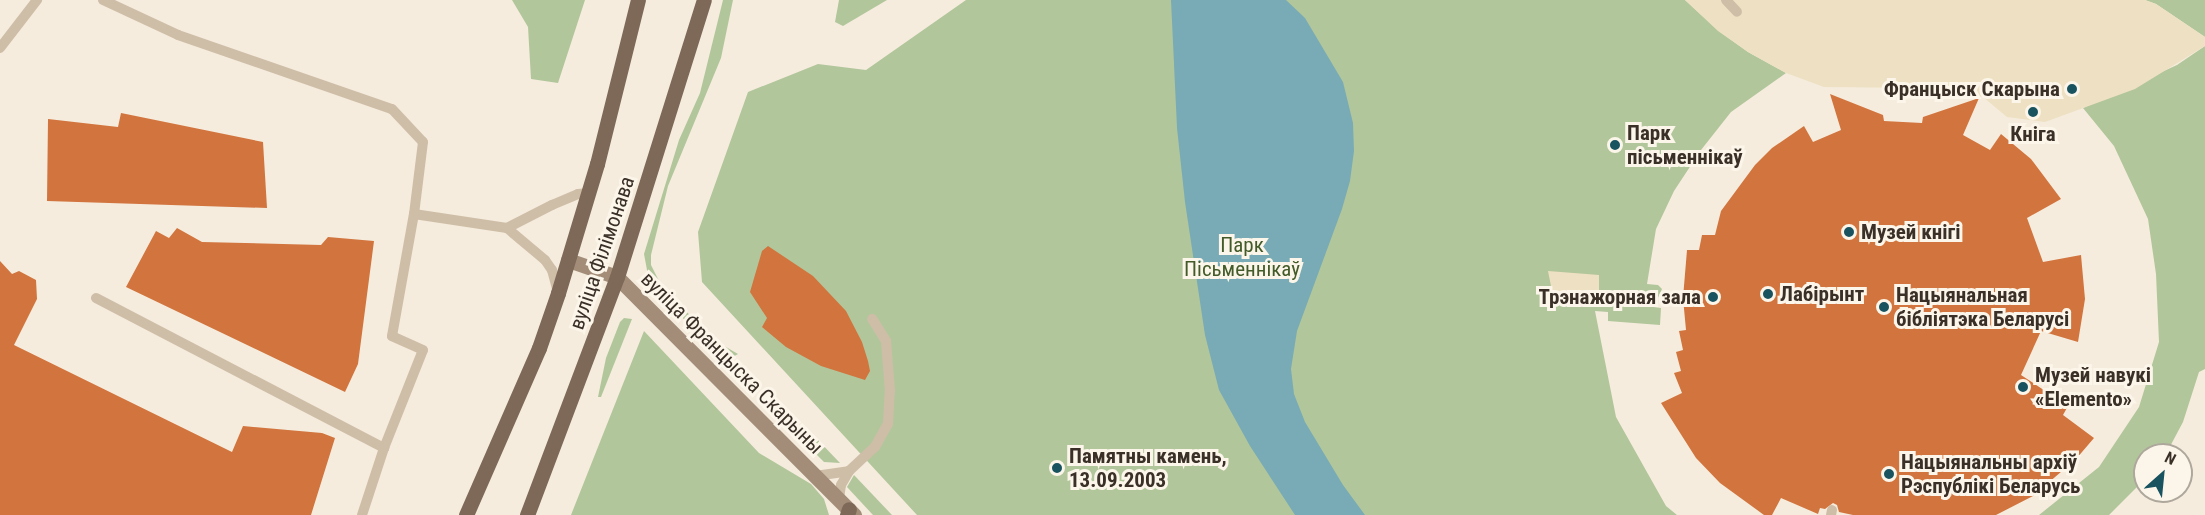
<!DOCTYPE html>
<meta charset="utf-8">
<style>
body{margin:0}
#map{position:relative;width:2205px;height:515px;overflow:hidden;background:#f5ecdd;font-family:"Roboto Condensed",sans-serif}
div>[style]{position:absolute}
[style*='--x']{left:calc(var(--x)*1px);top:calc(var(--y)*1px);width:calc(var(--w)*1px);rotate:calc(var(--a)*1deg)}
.green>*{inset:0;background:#b2c69b}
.plaza>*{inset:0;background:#eee0c2}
.water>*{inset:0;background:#78abb5}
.building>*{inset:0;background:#d2743d}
.lane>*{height:10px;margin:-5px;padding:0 5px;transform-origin:5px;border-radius:5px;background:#cfbea7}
.secondary>*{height:15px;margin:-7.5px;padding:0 7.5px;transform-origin:7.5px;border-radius:7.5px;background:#a38d78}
.primary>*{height:15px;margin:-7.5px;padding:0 7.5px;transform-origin:7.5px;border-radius:7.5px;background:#7e6958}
.dots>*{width:16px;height:16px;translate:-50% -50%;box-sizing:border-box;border:3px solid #fcf6ea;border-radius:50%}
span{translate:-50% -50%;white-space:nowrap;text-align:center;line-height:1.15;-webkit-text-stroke:6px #fcf6ea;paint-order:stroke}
.poi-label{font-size:21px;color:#3a3028;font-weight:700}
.right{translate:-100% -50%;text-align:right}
.left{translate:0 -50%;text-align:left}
.park-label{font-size:21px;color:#435b29}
.street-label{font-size:21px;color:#3a3028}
.north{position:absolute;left:2133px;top:443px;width:60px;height:60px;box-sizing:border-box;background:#fcf6ea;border:2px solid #aea79c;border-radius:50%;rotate:27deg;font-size:16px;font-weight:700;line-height:24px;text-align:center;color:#3a3028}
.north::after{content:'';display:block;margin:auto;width:21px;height:27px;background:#195360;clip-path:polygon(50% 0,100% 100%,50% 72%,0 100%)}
</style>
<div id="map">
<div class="green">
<div style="clip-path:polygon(512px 0,585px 0,558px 83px,531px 79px,528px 27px)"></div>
<div style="clip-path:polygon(723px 0,733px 0,721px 58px,668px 186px,651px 255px,651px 265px,663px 289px,660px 292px,647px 270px,644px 254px,679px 140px,700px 93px)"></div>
<div style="clip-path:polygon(839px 0,887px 0,843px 26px,835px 22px)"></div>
<div style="clip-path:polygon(966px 0,1685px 0,1719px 31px,1748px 52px,1786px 73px,1731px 112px,1701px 150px,1674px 191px,1656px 229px,1647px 284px,1658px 285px,1662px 289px,1657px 300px,1646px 299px,1646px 306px,1661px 308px,1660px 325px,1608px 321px,1608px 312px,1595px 311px,1616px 417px,1666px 506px,1677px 515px,917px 515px,702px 282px,698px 232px,748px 92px,818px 64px,866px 70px)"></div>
<div style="clip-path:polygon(2145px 0,2205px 0,2205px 37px,2156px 4px)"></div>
<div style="clip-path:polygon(2205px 46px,2205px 369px,2199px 372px,2183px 422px,2166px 454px,2145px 455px,2145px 479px,2109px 515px,2039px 515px,2099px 467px,2139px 407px,2159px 342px,2156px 274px,2148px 219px,2114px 146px,2083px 108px,2177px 65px)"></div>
<div style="clip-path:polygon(679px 304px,714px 340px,738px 354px,725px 361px,673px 308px)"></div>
<div style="clip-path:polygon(624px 318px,632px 319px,601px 397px,598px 397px,606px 358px,620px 322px)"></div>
<div style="clip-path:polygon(644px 331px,759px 453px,811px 484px,824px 499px,829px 515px,571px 515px)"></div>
<div style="clip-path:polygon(816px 438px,840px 463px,824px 462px,813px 451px)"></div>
<div style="clip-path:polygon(854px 475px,892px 515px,873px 515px,847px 487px)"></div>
</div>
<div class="plaza">
<div style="clip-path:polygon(1685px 0,2145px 0,2156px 4px,2205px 37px,2205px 46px,2135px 89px,2045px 122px,2007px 117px,1983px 97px,1920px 88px,1824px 87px,1786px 73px,1748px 52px,1718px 31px)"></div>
<div style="clip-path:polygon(1548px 271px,1599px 275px,1599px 299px,1545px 295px,1551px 286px)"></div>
</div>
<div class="water">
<div style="clip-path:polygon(1171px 0,1286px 0,1305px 18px,1343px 82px,1353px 123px,1354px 151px,1350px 181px,1342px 209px,1297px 331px,1291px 369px,1294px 394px,1305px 422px,1343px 485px,1365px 515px,1295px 515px,1250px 446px,1219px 390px,1205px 335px,1185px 202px,1177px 128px)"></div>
</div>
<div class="building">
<div style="clip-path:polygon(1830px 94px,1883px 115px,1884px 121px,1922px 123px,1923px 117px,1979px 98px,1963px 135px,1990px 150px,2001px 134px,2031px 159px,2061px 199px,2027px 218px,2043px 262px,2081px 255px,2085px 299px,2078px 342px,2041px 331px,2021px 375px,2068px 406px,2063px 415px,2094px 438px,2076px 459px,2033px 496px,1996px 515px,1853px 515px,1839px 512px,1837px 505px,1833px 503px,1825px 509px,1820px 508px,1818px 514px,1781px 498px,1772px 515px,1764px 515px,1720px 483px,1696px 458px,1661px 403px,1682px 393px,1674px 373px,1681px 371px,1676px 352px,1683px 350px,1679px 331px,1686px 330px,1683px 298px,1687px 250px,1699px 250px,1702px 235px,1715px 235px,1721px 211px,1755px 165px,1772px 148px,1804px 126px,1813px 142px,1841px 130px)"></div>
<div style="clip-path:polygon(121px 113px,263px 142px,267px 208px,47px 201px,48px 119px,118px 127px)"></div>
<div style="clip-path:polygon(177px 228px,202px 242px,321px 245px,328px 237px,374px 241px,358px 364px,345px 392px,126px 287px,156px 231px,169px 238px)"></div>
<div style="clip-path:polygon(768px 246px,813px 276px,846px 311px,862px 342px,868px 361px,870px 371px,865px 380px,821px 366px,786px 347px,762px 327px,767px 318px,750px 292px,762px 251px)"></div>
<div style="clip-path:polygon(0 261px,12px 274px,19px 271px,36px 280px,37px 299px,14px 345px,232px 452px,243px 426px,322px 433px,335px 438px,311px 515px,0 515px)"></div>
</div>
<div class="lane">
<div style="--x:103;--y:0;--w:83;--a:25"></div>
<div style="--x:178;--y:35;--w:226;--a:19.1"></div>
<div style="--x:392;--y:109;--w:45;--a:46.8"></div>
<div style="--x:423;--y:142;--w:73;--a:97.1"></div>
<div style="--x:414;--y:214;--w:94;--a:8.6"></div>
<div style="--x:507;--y:228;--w:50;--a:40.1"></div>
<div style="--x:545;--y:260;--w:12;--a:55"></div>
<div style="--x:552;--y:270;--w:23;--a:75"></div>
<div style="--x:1726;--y:0;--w:16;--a:47"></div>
<div style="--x:0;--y:48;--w:61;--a:-52.4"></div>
<div style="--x:507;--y:228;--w:51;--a:-27.1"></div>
<div style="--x:552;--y:205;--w:28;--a:-23"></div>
<div style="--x:578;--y:194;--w:11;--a:-5"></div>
<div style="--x:96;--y:298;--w:325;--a:27.5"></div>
<div style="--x:815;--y:476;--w:34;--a:-8"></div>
<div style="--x:839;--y:499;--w:14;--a:-82"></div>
<div style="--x:841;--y:485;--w:16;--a:-60"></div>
<div style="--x:849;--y:471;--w:35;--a:-43"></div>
<div style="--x:875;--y:447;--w:26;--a:-61"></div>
<div style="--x:888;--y:424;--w:33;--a:-87"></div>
<div style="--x:890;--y:391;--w:50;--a:-94.6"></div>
<div style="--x:886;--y:341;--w:26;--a:-122"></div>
<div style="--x:362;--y:515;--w:71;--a:-71.8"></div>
<div style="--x:384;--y:448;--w:105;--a:-68.3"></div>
<div style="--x:423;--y:350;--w:34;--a:-156"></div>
<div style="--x:392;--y:336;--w:124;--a:-79.8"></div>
<div style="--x:1831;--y:515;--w:5;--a:-79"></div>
</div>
<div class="secondary">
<div style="--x:568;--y:260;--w:52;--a:19.1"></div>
<div style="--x:617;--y:277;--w:336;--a:45.1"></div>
</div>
<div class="primary">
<div style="--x:466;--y:515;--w:182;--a:-66.4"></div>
<div style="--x:539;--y:348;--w:58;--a:-70.9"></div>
<div style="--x:558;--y:293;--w:135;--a:-73.2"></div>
<div style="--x:597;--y:164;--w:169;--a:-76"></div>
<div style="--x:527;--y:515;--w:254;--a:-69.3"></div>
<div style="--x:617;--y:277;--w:290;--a:-72.6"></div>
<div style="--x:847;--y:515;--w:6;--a:-72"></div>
</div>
<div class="dots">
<div style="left:2072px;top:89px;background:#195360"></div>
<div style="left:2033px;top:112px;background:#195360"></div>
<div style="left:1615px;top:145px;background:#195360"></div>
<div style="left:1849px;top:232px;background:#195360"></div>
<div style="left:1768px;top:294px;background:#195360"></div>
<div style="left:1713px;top:297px;background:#195360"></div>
<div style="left:1884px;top:307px;background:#195360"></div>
<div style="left:2023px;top:387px;background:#195360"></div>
<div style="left:1057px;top:468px;background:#195360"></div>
<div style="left:1889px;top:474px;background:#195360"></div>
</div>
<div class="poi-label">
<span class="right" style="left:2060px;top:89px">Францыск Скарына</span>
<span class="left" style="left:1627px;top:145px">Парк<br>пісьменнікаў</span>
<span style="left:2033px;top:134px">Кніга</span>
<span class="left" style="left:1861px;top:232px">Музей кнігі</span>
<span class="left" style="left:1780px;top:294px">Лабірынт</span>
<span class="left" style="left:1896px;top:307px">Нацыянальная<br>бібліятэка Беларусі</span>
<span class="right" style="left:1701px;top:297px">Трэнажорная зала</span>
<span class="left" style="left:2035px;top:387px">Музей навукі<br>«Elemento»</span>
<span class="left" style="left:1069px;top:468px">Памятны камень,<br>13.09.2003</span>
<span class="left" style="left:1901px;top:474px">Нацыянальны архіў<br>Рэспублікі Беларусь</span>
</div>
<div class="park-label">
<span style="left:1242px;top:257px">Парк<br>Пісьменнікаў</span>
</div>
<div class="street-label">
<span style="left:602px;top:253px;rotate:-71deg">вуліца Філімонава</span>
<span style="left:732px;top:363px;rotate:45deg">вуліца Францыска Скарыны</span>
</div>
<div class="north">N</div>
</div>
